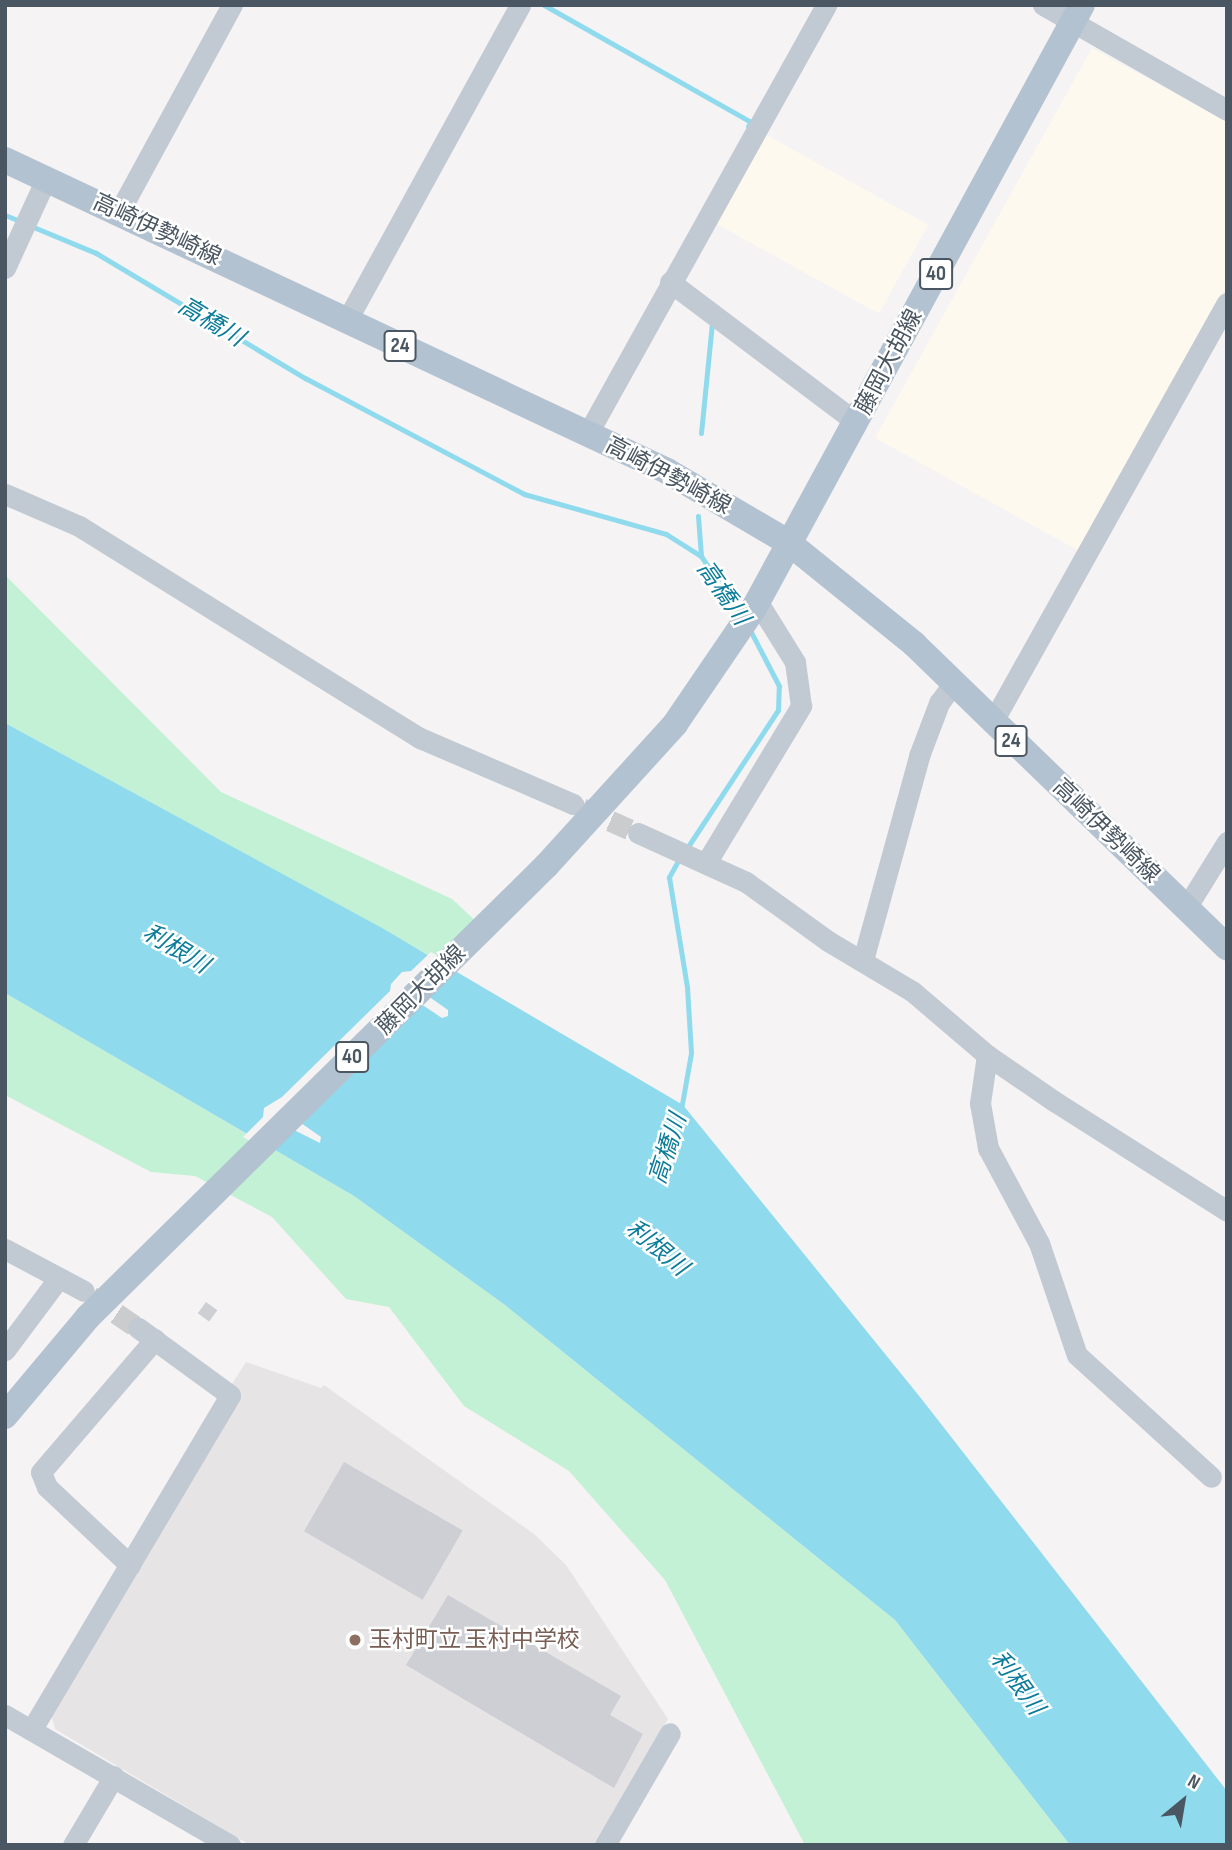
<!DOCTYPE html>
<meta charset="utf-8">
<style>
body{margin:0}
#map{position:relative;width:1232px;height:1850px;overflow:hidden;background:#f5f3f3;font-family:"Sofia Sans Condensed","Noto Sans JP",sans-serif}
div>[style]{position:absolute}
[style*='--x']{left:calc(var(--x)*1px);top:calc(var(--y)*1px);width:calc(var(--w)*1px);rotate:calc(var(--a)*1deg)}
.commercial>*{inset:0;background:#fdf9ef;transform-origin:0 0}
.education>*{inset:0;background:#e6e4e5}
.green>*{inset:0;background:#c3f1d5}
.water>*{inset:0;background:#90daee}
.pier>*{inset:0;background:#f5f3f3}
.stream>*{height:5px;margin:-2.5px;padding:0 2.5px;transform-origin:2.5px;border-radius:2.5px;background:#90daee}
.building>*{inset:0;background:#cdcfd5;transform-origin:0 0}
.minor-tunnel>*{height:21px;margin-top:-10.5px;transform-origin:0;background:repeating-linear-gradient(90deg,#caccce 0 21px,transparent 0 31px)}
.minor>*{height:21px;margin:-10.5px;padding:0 10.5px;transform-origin:10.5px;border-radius:10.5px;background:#c1cad2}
.major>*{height:26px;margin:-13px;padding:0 13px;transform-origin:13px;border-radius:13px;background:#b3c2d1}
.dots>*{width:19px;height:19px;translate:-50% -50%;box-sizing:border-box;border:4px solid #fff;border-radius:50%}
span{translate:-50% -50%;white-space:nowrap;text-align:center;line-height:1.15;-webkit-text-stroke:5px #fff;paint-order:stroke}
.shield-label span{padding:2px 5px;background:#fff;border:2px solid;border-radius:5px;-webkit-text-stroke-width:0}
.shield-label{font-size:21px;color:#4a5661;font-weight:700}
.street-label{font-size:23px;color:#4a5661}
.education-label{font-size:23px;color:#785e54}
.left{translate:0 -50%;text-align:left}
.water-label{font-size:24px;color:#0c7c9b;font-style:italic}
.frame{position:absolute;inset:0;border:7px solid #4a5661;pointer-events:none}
.north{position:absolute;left:1148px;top:1766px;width:70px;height:70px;-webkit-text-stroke:5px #fff;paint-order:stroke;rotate:30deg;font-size:19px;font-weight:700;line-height:28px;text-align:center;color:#4a5661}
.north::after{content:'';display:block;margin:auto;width:24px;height:32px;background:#4a5661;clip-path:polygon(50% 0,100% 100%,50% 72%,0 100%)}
</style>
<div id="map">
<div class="commercial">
<div style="clip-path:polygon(1092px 48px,1227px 122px,1227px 285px,1079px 551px,875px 438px)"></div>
<div style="left:763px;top:133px;width:189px;height:102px;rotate:29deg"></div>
</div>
<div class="education">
<div style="clip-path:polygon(246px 1362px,321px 1388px,324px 1385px,534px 1534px,566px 1565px,668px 1719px,594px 1845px,250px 1845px,55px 1729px,51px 1714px,242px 1394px,232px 1384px)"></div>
</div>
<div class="green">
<div style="clip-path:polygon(5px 575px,221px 792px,452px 899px,479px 924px,440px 961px,5px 723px)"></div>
<div style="clip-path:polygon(5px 993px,354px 1196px,505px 1305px,895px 1620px,1070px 1845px,805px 1845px,665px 1580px,569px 1471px,464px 1406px,389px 1307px,346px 1299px,272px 1217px,195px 1176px,151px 1172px,5px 1095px)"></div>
</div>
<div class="water">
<div style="clip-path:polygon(5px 723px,382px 928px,683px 1105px,920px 1397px,1227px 1791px,1227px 1845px,1070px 1845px,895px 1620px,505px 1305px,354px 1196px,5px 993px)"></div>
</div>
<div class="pier">
<div style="clip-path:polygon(431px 952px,457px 967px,428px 996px,448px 1010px,448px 1016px,442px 1018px,421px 1004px,301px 1123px,321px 1137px,320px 1143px,294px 1130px,270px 1153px,243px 1137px,263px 1117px,264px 1108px,282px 1097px,390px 991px,391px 984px,402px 972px,411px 971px)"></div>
</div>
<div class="stream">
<div style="--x:544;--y:5;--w:238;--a:29.5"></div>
<div style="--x:751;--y:122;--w:5;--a:127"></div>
<div style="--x:5;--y:215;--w:18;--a:22"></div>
<div style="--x:31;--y:226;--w:70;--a:22.6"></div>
<div style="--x:96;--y:253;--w:244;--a:30.9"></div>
<div style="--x:305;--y:378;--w:248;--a:27.9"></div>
<div style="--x:524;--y:494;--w:148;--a:15.7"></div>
<div style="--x:666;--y:534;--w:41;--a:32.2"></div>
<div style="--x:701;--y:556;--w:69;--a:56.3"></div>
<div style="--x:701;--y:433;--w:112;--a:-84.3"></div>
<div style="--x:698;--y:516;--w:40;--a:85.7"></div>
<div style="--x:687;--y:848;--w:165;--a:-56.6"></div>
<div style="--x:778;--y:710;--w:24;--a:-88"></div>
<div style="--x:779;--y:686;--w:63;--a:-117.4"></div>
<div style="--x:679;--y:859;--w:21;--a:119"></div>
<div style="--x:669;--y:877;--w:111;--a:80.7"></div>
<div style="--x:687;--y:987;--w:66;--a:86.5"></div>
<div style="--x:691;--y:1053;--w:58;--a:100"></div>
</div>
<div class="building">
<div style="left:206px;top:1302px;width:14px;height:14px;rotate:36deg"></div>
<div style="left:344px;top:1462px;width:137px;height:80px;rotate:30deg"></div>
<div style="clip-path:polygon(448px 1595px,621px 1696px,610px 1715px,643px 1734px,614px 1788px,406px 1665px)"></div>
</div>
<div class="minor-tunnel">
<div style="--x:582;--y:808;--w:61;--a:24.1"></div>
<div style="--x:91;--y:1296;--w:57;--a:34.2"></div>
</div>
<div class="minor">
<div style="--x:1043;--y:5;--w:212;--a:29.7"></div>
<div style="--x:119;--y:212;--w:236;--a:-61.4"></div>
<div style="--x:5;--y:268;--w:98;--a:-65.3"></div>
<div style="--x:670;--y:282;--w:233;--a:37"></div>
<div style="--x:347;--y:320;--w:359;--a:-61.2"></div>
<div style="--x:588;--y:433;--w:490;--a:-60.9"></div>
<div style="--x:5;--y:494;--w:81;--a:23.4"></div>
<div style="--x:79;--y:526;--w:402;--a:31.9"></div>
<div style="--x:420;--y:738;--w:167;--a:23.3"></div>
<div style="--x:992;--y:723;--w:481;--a:-60.8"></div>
<div style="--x:638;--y:833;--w:119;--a:24.4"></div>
<div style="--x:746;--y:882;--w:101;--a:35.7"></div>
<div style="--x:828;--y:941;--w:98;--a:30.8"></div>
<div style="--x:912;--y:991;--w:99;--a:40.5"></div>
<div style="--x:987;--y:1055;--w:81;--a:34.5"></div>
<div style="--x:1054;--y:1101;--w:205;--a:32.4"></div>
<div style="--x:706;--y:863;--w:184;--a:-58.8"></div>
<div style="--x:801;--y:706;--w:44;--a:-97.8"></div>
<div style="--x:795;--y:662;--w:72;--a:-121.9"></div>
<div style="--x:1186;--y:908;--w:78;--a:-58.2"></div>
<div style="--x:863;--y:960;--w:212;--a:-74.6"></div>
<div style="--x:919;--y:756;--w:57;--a:-69.3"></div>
<div style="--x:939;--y:703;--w:24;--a:-54"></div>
<div style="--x:987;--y:1055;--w:49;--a:98.3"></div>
<div style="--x:980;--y:1103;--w:46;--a:79.9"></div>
<div style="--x:988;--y:1148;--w:108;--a:61.8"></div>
<div style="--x:1039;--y:1243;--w:118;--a:71.3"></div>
<div style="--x:1077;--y:1355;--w:181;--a:42.3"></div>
<div style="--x:5;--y:1249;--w:89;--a:28"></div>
<div style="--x:5;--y:1350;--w:89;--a:-53.3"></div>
<div style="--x:130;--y:1565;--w:114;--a:-136.8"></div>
<div style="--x:47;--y:1487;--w:16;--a:-112"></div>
<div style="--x:41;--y:1472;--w:175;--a:-49.4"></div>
<div style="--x:5;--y:1715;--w:260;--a:30"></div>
<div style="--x:32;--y:1729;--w:388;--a:-59.3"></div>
<div style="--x:230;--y:1395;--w:114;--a:-143.9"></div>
<div style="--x:73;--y:1845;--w:80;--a:-59.3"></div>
<div style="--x:605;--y:1845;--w:129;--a:-59.9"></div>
</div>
<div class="major">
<div style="--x:5;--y:160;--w:731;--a:25.16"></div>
<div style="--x:667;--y:471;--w:142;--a:30.5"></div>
<div style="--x:789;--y:543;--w:161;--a:38.9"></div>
<div style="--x:914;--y:644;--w:436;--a:44.1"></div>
<div style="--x:5;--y:1416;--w:129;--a:-50"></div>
<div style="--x:88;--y:1317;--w:643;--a:-44.56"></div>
<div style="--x:546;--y:866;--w:192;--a:-47.7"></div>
<div style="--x:675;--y:724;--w:140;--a:-55.7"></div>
<div style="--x:754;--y:608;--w:686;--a:-61.46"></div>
</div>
<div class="dots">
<div style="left:355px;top:1640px;background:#8d6e63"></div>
</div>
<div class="shield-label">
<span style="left:936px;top:274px">40</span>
<span style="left:400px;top:346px">24</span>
<span style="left:1011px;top:741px">24</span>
<span style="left:352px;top:1057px">40</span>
</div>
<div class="street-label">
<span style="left:157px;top:230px;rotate:25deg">高崎伊勢崎線</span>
<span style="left:889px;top:362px;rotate:-62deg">藤岡大胡線</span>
<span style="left:668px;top:476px;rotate:28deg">高崎伊勢崎線</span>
<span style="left:1106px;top:831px;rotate:44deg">高崎伊勢崎線</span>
<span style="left:421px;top:990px;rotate:-45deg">藤岡大胡線</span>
</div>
<div class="education-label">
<span class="left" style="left:369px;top:1640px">玉村町立 玉村中学校</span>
</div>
<div class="water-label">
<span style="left:211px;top:322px;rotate:31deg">高橋川</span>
<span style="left:723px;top:593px;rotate:55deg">高橋川</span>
<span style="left:176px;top:949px;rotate:31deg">利根川</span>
<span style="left:668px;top:1149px;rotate:-72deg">高橋川</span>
<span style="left:657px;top:1248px;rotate:40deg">利根川</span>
<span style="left:1017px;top:1683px;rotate:54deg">利根川</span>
</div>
<div class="frame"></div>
<div class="north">N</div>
</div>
